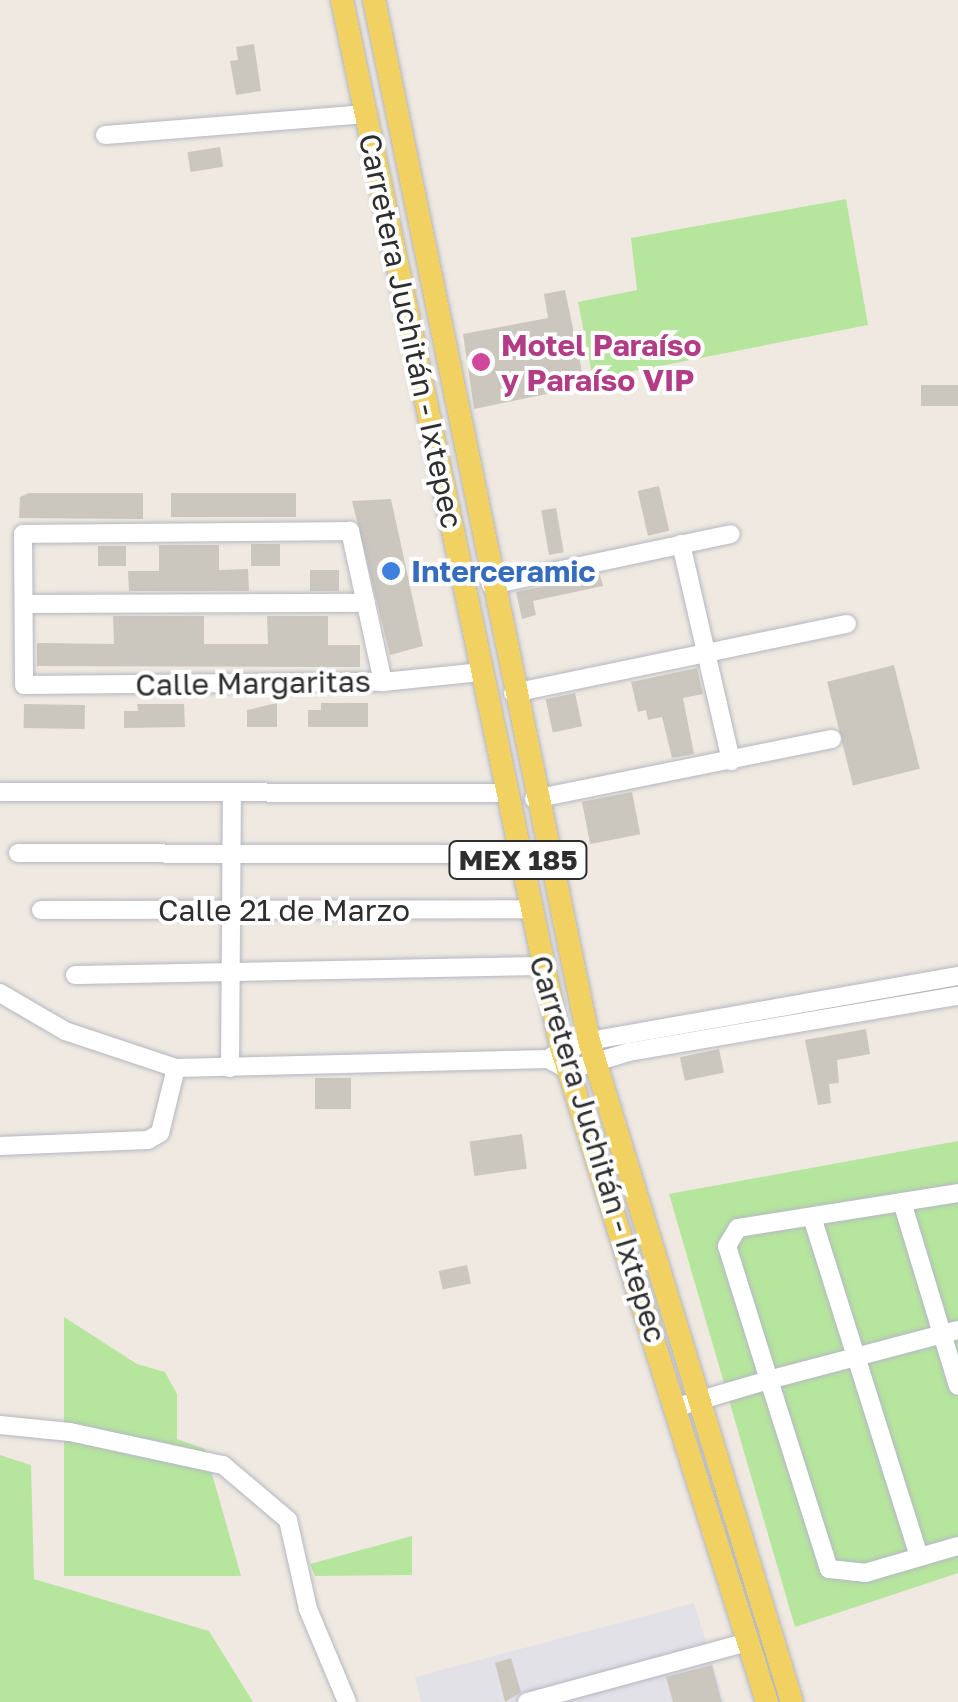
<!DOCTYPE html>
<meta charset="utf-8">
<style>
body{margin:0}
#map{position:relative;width:958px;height:1702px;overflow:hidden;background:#efe9e1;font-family:"Golos Text",sans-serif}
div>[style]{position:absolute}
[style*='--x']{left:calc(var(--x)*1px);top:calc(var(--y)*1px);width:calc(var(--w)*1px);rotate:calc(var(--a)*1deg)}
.industrial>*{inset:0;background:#e3e1e8}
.green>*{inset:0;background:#b6e59e}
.building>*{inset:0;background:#cbc7bf;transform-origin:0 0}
.roads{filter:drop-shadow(0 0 2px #b4b7c1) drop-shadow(0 0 2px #b4b7c1)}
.minor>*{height:18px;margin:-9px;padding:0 9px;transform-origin:9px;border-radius:9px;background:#fff}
.major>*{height:22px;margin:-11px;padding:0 11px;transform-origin:11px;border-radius:11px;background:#f2d163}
.dots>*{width:28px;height:28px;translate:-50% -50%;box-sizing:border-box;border:5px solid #fff;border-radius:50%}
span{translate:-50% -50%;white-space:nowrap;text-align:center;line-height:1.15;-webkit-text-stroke:8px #fff;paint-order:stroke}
.shield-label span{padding:2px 8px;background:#fff;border:2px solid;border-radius:8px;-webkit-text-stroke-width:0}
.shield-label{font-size:28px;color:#2e2e2e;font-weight:700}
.street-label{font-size:30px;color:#2e2e2e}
.hotel-label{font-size:30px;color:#b23c85;font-weight:700}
.left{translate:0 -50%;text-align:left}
.shop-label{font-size:30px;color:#366cbe;font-weight:700}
</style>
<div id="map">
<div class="industrial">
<div style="clip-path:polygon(694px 1603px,725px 1702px,421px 1702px,415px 1677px)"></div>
</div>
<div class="green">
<div style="clip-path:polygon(846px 199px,868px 325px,593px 379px,578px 302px,637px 290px,631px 238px)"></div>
<div style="clip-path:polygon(958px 1141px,958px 1573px,795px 1627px,669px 1194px)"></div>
<div style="clip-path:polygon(64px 1317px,137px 1364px,165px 1372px,177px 1394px,177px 1439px,205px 1449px,241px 1576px,64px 1576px)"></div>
<div style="clip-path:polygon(0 1455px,31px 1465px,34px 1579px,209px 1631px,253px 1702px,0 1702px)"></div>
<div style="clip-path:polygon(412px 1536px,412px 1575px,315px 1576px,310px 1564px)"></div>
</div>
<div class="building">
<div style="clip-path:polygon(254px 44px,261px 91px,236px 95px,230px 61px,238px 60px,236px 47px)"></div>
<div style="left:220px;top:147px;width:20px;height:33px;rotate:81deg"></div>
<div style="clip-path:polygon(565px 290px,585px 386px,474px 409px,463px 334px,548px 318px,544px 294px)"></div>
<div style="left:958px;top:385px;width:21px;height:37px;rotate:90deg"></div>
<div style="left:659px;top:486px;width:46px;height:22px;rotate:77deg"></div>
<div style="clip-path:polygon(29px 493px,143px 493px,143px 519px,19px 518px,20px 497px)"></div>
<div style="left:296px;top:493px;width:24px;height:125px;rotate:90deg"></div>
<div style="clip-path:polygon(391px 499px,423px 646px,390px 655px,352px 501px)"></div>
<div style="left:556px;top:508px;width:45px;height:15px;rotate:80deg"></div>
<div style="left:251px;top:544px;width:29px;height:22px"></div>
<div style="clip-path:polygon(159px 545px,219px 545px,219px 570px,248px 569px,249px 591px,129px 591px,128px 571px,159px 571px)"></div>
<div style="left:98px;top:546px;width:28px;height:20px"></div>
<div style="left:310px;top:570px;width:29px;height:21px"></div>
<div style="clip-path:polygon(600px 575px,603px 586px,533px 601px,536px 615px,522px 619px,516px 592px)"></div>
<div style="clip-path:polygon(113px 616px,204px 616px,204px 644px,268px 644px,267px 616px,328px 616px,328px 645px,360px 645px,360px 667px,37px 666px,37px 643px,114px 644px)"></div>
<div style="left:894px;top:665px;width:107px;height:69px;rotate:76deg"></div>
<div style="clip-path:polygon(697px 668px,703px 694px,683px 698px,694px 754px,672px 758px,662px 717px,648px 720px,646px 710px,638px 712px,631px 682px)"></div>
<div style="left:575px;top:693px;width:34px;height:30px;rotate:78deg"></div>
<div style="clip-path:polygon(277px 703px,277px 727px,247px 727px,247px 710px)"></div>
<div style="clip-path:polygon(321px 703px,368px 703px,368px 727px,308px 727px,308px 710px,321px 710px)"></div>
<div style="left:24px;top:704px;width:61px;height:24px;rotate:1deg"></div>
<div style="clip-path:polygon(137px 704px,184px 704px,185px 727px,124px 728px,124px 711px,138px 711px)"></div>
<div style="left:632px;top:792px;width:43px;height:51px;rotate:79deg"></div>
<div style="clip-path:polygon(866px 1029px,870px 1054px,837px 1060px,839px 1083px,829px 1084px,831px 1103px,818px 1105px,805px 1040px)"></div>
<div style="left:719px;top:1049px;width:24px;height:40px;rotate:78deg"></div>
<div style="left:351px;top:1078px;width:31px;height:36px;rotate:90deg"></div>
<div style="left:522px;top:1134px;width:35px;height:53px;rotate:82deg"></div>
<div style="left:467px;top:1265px;width:19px;height:29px;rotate:78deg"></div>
<div style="clip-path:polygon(511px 1658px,521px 1692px,505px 1702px,495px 1663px)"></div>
<div style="clip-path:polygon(712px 1665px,722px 1702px,673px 1702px,666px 1677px)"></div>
</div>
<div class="roads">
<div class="minor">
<div style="--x:105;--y:135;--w:262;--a:-4.6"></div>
<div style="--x:681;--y:544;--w:223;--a:77"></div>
<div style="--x:491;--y:585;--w:245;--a:-12"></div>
<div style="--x:25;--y:604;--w:341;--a:-0.2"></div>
<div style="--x:383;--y:682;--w:155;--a:-102.3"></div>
<div style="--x:350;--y:531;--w:327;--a:179.5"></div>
<div style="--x:23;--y:534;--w:151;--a:89.6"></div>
<div style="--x:24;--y:685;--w:359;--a:-0.5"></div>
<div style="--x:383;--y:682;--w:100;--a:-5.8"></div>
<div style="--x:513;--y:693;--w:341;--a:-11.7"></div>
<div style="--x:0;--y:792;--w:505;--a:0.11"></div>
<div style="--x:534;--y:799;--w:304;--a:-11.4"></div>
<div style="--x:18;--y:853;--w:499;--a:0.2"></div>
<div style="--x:41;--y:910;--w:487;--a:-0.1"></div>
<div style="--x:75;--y:975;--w:467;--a:-1.1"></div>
<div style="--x:0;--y:993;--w:75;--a:30.3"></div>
<div style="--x:65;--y:1031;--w:117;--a:18.4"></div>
<div style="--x:176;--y:1068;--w:372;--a:-1.4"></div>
<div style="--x:548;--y:1059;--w:24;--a:28"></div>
<div style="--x:569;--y:1070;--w:63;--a:-16.7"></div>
<div style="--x:629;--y:1052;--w:334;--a:-9.7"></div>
<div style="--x:552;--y:1056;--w:40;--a:-22"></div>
<div style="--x:589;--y:1041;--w:375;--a:-10"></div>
<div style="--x:230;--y:1068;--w:276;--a:-89.6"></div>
<div style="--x:0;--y:1146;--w:148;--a:-2.3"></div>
<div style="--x:148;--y:1140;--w:14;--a:-30"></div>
<div style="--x:160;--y:1133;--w:67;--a:-76.2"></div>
<div style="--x:902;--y:1202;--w:192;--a:73.1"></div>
<div style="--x:812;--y:1217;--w:356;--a:72.5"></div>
<div style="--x:958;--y:1330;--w:196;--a:165.2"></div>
<div style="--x:769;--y:1380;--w:198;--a:72.4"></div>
<div style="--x:829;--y:1569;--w:36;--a:6"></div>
<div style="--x:865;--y:1573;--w:97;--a:-16.2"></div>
<div style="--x:677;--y:1407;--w:96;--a:-16.4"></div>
<div style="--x:769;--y:1380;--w:140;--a:-107.4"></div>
<div style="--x:727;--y:1246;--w:21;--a:-59"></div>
<div style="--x:738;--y:1228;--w:223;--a:-9"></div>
<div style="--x:0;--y:1425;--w:70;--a:5.7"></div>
<div style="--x:70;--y:1432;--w:157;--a:12.2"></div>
<div style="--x:223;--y:1465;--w:85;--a:40.2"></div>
<div style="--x:288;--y:1520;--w:91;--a:77.3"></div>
<div style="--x:308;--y:1609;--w:101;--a:67.2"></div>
<div style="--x:527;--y:1702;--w:229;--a:-15.2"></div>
</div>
<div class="major">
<div style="--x:342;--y:0;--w:1070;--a:78.19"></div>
<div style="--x:561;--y:1047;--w:687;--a:72.54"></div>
<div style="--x:374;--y:0;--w:1063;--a:78.33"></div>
<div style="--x:589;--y:1041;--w:691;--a:72.93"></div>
</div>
</div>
<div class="dots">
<div style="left:481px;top:362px;background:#d1479c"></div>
<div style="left:391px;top:571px;background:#3f7fe0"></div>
</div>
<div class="shield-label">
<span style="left:518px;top:860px">MEX 185</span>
</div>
<div class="street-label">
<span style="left:411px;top:331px;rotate:78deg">Carretera Juchitán - Ixtepec</span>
<span style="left:253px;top:683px;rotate:-1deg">Calle Margaritas</span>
<span style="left:284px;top:910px">Calle 21 de Marzo</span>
<span style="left:598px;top:1149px;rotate:73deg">Carretera Juchitán - Ixtepec</span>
</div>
<div class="hotel-label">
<span class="left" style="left:501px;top:362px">Motel Paraíso<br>y Paraíso VIP</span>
</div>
<div class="shop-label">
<span class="left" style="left:411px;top:571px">Interceramic</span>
</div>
</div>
